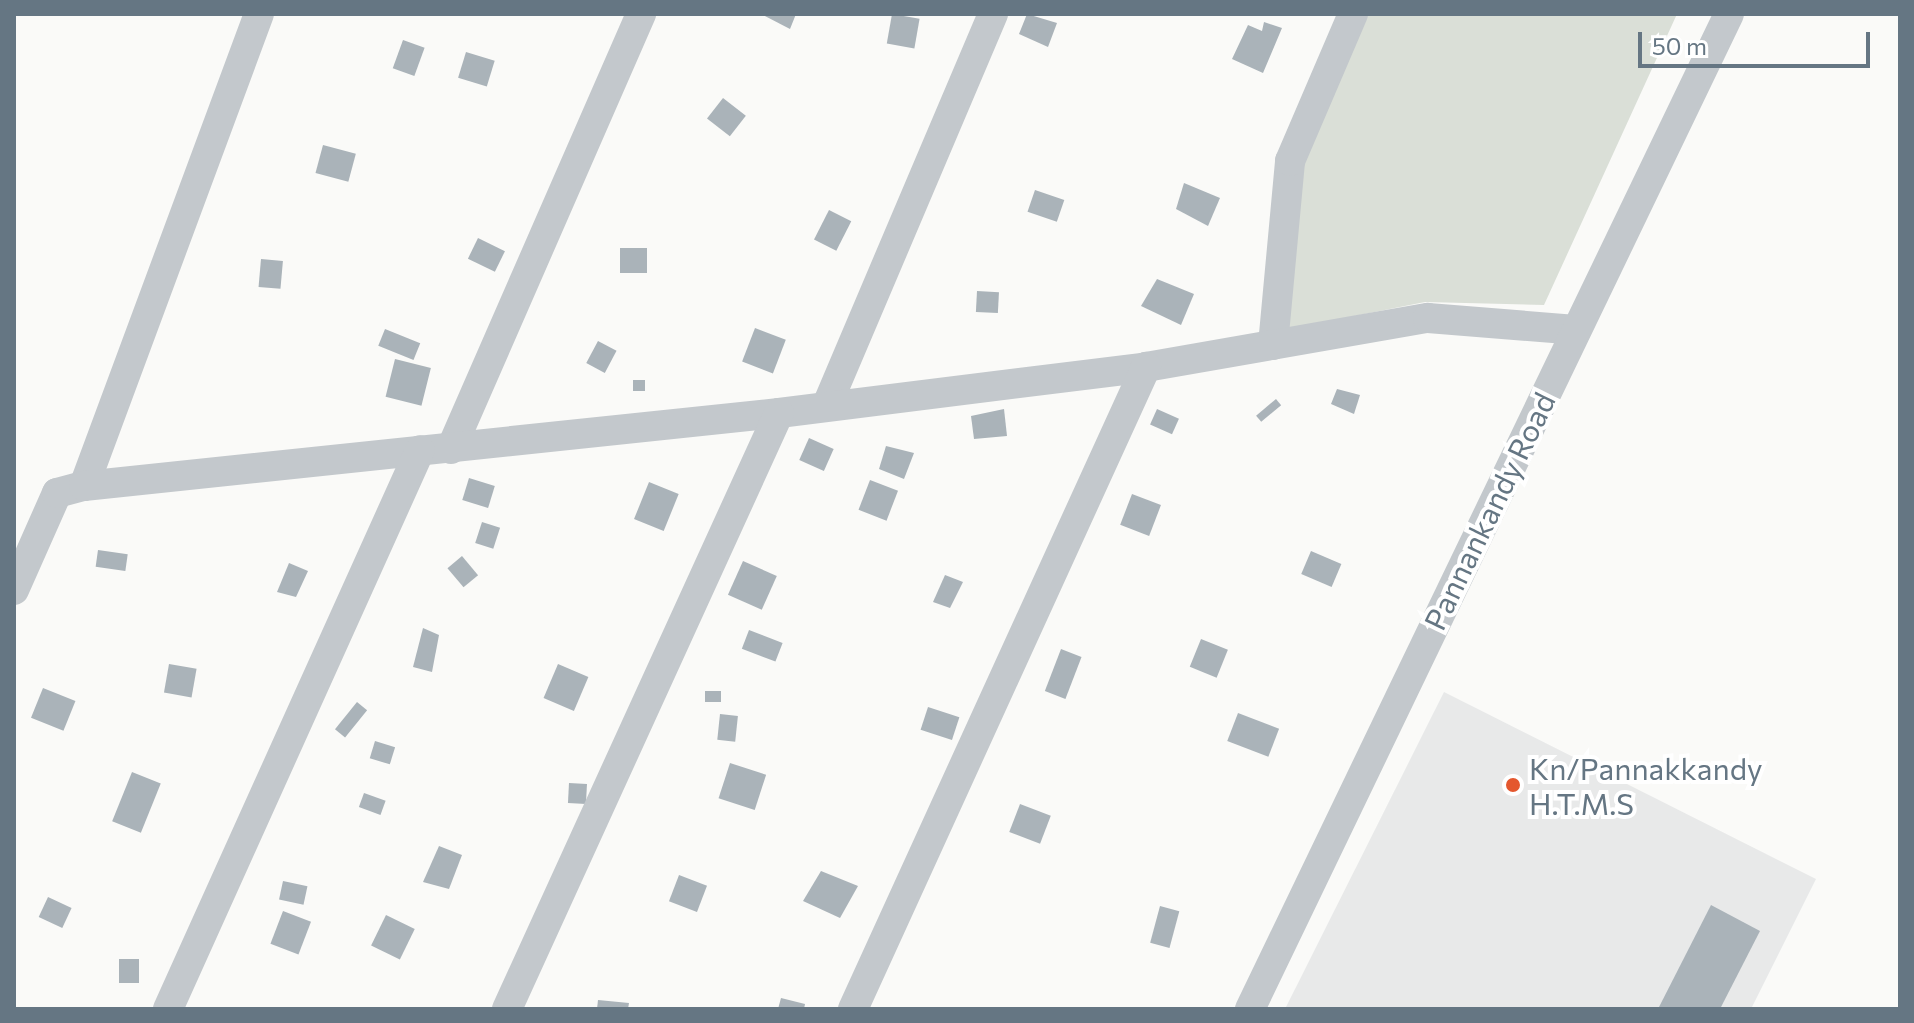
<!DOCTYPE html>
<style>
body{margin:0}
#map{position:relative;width:1914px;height:1023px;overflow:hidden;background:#fafaf8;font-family:Commissioner,sans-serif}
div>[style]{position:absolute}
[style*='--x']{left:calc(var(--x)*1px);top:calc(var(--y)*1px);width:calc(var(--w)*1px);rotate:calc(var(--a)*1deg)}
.built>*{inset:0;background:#e8e9e9}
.green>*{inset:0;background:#dadfd7}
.building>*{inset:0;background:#aab3b9;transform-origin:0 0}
.minor>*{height:30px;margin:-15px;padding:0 15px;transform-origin:15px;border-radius:15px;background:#c3c8cc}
.dots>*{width:22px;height:22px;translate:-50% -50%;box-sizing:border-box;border:4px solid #fff;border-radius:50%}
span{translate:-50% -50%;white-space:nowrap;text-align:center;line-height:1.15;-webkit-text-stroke:8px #fff;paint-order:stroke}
.street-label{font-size:30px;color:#657683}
.poi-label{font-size:30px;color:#657683}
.left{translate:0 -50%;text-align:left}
.frame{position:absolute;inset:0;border:16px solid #657683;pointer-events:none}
.scale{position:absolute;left:1638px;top:32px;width:232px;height:36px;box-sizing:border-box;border:4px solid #657683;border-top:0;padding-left:10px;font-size:24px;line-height:28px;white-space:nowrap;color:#657683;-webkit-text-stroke:6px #fff;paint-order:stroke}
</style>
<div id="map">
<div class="built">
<div style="clip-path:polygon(1444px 692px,1816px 879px,1751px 1009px,1285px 1009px)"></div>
</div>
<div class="green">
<div style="clip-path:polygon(1368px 14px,1677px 14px,1544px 305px,1425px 302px,1289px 329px,1301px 166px)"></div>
</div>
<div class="building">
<div style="clip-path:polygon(761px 14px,796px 14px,790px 29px)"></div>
<div style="left:892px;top:14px;width:28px;height:30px;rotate:10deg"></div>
<div style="clip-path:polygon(1027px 14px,1057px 23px,1048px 47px,1019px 34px)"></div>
<div style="clip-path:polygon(1264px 22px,1282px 28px,1263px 73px,1232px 59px,1248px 25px,1262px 31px)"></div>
<div style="left:403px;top:40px;width:23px;height:30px;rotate:20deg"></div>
<div style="left:466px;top:52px;width:30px;height:27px;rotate:17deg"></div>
<div style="left:723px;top:98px;width:29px;height:26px;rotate:38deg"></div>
<div style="left:323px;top:145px;width:34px;height:29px;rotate:15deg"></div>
<div style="clip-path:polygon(1184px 183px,1220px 198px,1208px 226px,1176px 209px)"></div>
<div style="left:1035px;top:190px;width:31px;height:23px;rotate:19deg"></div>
<div style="left:829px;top:210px;width:25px;height:33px;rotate:27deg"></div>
<div style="left:478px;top:238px;width:30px;height:23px;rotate:26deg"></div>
<div style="left:620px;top:248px;width:27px;height:25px"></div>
<div style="left:261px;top:259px;width:22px;height:28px;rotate:5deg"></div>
<div style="clip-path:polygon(1157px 279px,1194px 294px,1181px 325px,1141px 306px)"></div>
<div style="left:977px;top:291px;width:22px;height:21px;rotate:3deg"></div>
<div style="left:755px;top:328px;width:33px;height:36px;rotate:21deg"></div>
<div style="left:385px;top:329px;width:38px;height:18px;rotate:22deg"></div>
<div style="left:598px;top:341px;width:21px;height:25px;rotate:28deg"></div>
<div style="left:395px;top:359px;width:37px;height:39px;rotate:14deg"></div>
<div style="left:633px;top:380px;width:12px;height:11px"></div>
<div style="clip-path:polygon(1337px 389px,1360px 395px,1354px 414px,1331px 404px)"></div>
<div style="left:1276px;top:399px;width:8px;height:26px;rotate:50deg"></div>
<div style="clip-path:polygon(1004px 409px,1007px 436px,974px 439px,971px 416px)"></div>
<div style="left:1157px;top:409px;width:24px;height:17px;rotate:24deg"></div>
<div style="left:809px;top:438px;width:27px;height:24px;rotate:24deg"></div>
<div style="clip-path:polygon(886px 446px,914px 453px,904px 479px,879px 469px)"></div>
<div style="left:469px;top:478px;width:27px;height:23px;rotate:17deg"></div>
<div style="left:870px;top:480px;width:30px;height:32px;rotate:21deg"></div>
<div style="left:649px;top:482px;width:32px;height:40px;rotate:22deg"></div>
<div style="left:1132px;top:494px;width:31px;height:33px;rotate:21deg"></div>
<div style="left:482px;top:522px;width:19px;height:22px;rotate:18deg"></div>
<div style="left:98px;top:550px;width:30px;height:17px;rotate:8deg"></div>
<div style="left:1311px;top:551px;width:33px;height:25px;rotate:23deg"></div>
<div style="left:462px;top:556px;width:25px;height:19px;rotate:50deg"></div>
<div style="left:743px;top:561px;width:37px;height:37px;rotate:24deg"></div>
<div style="clip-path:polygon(289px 563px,308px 571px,296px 597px,277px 592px)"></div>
<div style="clip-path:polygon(945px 575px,963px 582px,950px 608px,933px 602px)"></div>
<div style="clip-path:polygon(423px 628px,439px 635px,432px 672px,413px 667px)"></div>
<div style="left:749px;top:630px;width:36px;height:20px;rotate:21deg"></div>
<div style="left:1201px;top:639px;width:29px;height:30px;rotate:22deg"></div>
<div style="left:1061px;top:649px;width:22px;height:45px;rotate:21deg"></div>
<div style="left:169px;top:664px;width:28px;height:29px;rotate:10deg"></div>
<div style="left:558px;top:664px;width:33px;height:37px;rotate:23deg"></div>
<div style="left:43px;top:688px;width:35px;height:32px;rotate:22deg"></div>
<div style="left:705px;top:691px;width:16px;height:11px"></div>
<div style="left:357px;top:702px;width:13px;height:35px;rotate:39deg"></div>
<div style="left:928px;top:707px;width:33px;height:24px;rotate:18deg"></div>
<div style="left:1238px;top:713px;width:44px;height:30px;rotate:21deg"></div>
<div style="left:720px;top:714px;width:18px;height:26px;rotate:6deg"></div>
<div style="left:375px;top:741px;width:21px;height:18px;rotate:17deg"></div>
<div style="left:730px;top:763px;width:38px;height:37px;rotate:18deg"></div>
<div style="left:132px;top:772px;width:31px;height:53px;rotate:22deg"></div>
<div style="left:569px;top:783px;width:18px;height:20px;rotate:3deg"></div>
<div style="left:364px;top:793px;width:23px;height:15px;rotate:20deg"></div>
<div style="left:1020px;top:804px;width:33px;height:30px;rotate:21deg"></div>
<div style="clip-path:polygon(439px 846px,462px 855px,449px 889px,423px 882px)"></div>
<div style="clip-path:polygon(821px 871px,858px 886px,840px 918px,803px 901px)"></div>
<div style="left:679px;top:875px;width:30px;height:28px;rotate:21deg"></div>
<div style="left:283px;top:881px;width:25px;height:19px;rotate:12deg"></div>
<div style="left:48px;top:897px;width:26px;height:22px;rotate:25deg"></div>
<div style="clip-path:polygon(1711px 905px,1760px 931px,1720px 1009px,1658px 1009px)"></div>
<div style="left:1160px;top:906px;width:20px;height:38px;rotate:15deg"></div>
<div style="left:283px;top:911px;width:30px;height:35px;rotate:21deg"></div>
<div style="left:386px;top:915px;width:32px;height:34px;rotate:26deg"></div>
<div style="left:119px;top:959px;width:20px;height:24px"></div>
<div style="clip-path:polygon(781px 998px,805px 1004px,804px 1009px,778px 1009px)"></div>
<div style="clip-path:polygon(598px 1000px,629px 1003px,628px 1009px,597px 1009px)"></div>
</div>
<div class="minor">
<div style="--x:1273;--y:345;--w:185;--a:-84.7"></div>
<div style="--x:1290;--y:161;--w:160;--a:-66.8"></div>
<div style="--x:827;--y:405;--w:425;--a:-67"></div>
<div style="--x:451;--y:449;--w:475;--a:-66.4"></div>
<div style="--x:84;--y:486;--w:503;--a:-69.66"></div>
<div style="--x:14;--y:590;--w:106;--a:-66.1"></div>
<div style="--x:57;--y:493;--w:28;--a:-15"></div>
<div style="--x:84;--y:486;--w:699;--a:-6"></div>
<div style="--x:779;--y:413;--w:370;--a:-7.1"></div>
<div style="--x:1146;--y:367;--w:286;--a:-9.9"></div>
<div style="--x:1428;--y:318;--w:148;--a:4.6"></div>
<div style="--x:168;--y:1009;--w:613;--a:-65.73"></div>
<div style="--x:507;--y:1009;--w:655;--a:-65.47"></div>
<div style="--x:853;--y:1009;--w:706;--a:-65.47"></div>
<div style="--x:1250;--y:1009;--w:1104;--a:-64.29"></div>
</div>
<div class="dots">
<div style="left:1513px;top:785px;background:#e4572e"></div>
</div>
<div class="street-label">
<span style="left:1489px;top:511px;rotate:-64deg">Pannankandy Road</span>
</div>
<div class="poi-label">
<span class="left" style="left:1529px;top:785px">Kn/Pannakkandy<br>H.T.M.S</span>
</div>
<div class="frame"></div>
<div class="scale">50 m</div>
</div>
